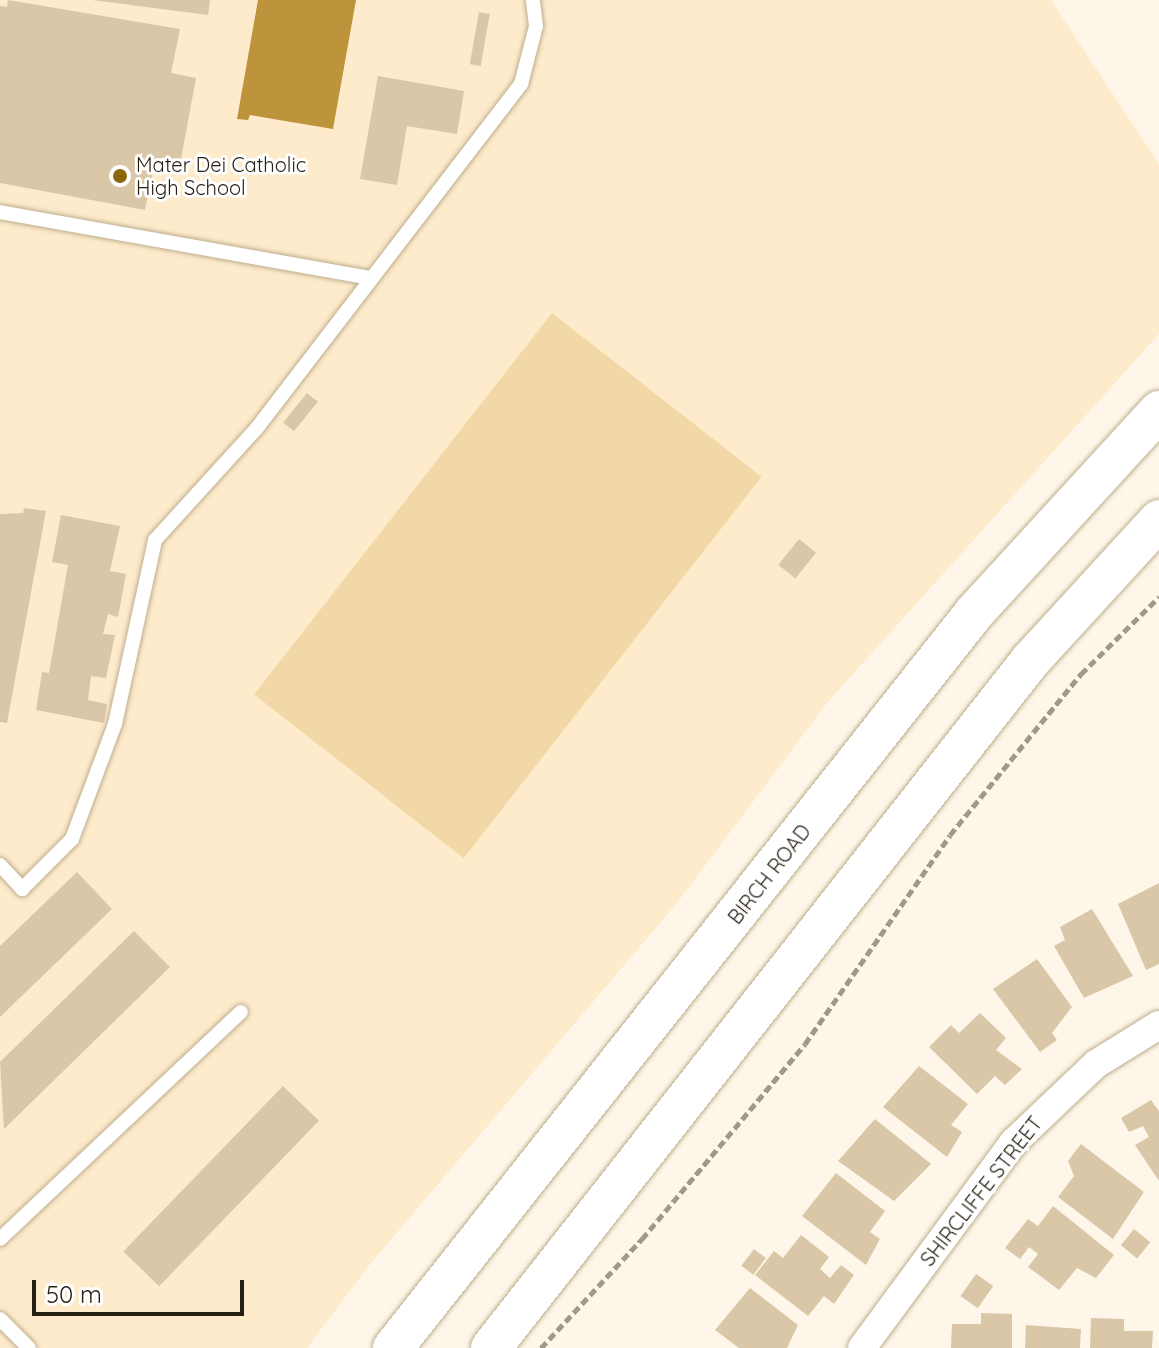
<!DOCTYPE html>
<style>
body{margin:0}
#map{position:relative;width:1159px;height:1348px;overflow:hidden;background:#fef7e9;font-family:Quicksand,sans-serif}
div>[style]{position:absolute}
[style*='--x']{left:calc(var(--x)*1px);top:calc(var(--y)*1px);width:calc(var(--w)*1px);rotate:calc(var(--a)*1deg)}
.built>*{inset:0;background:#fdebcb}
.green>*{inset:0;background:#f3d8a7;transform-origin:0 0}
.water>*{inset:0;background:#bd933c}
.building>*{inset:0;background:#d9c7a7;transform-origin:0 0}
.path>*{height:5px;margin-top:-2.5px;transform-origin:0;background:repeating-linear-gradient(90deg,#9f988b 0 8px,transparent 0 12px)}
.roads{filter:drop-shadow(0 0 2px #bead8d) drop-shadow(0 0 2px #bead8d)}
.lane>*{height:14px;margin:-7px;padding:0 7px;transform-origin:7px;border-radius:7px;background:#fff}
.street>*{height:28px;margin:-14px;padding:0 14px;transform-origin:14px;border-radius:14px;background:#fff}
.secondary>*{height:40px;margin:-20px;padding:0 20px;transform-origin:20px;border-radius:20px;background:#fff}
.dots>*{width:22px;height:22px;translate:-50% -50%;box-sizing:border-box;border:4px solid #fff;border-radius:50%}
span{translate:-50% -50%;white-space:nowrap;text-align:center;line-height:1.15;-webkit-text-stroke:6px #fff;paint-order:stroke}
.poi-label{font-size:20px;color:#261f13}
.left{translate:0 -50%;text-align:left}
.street-label{font-size:20px;color:#261f13}
.scale{position:absolute;left:32px;top:1280px;width:212px;height:36px;box-sizing:border-box;border:4px solid #261f13;border-top:0;padding-left:10px;font-size:24px;line-height:28px;white-space:nowrap;color:#261f13;-webkit-text-stroke:6px #fff;paint-order:stroke}
</style>
<div id="map">
<div class="built">
<div style="clip-path:polygon(0 0,1051px 0,1159px 164px,1159px 334px,827px 703px,677px 903px,371px 1263px,307px 1348px,0 1348px)"></div>
</div>
<div class="green">
<div style="left:552px;top:313px;width:266px;height:484px;rotate:38deg"></div>
</div>
<div class="water">
<div style="clip-path:polygon(258px 0,356px 0,333px 129px,250px 115px,248px 120px,237px 119px)"></div>
</div>
<div class="building">
<div style="clip-path:polygon(8px 0,180px 29px,171px 73px,196px 78px,179px 170px,154px 165px,145px 210px,0 183px,0 6px,7px 7px)"></div>
<div style="clip-path:polygon(92px 0,210px 0,208px 15px)"></div>
<div style="left:479px;top:12px;width:11px;height:53px;rotate:10deg"></div>
<div style="clip-path:polygon(378px 76px,464px 91px,457px 134px,407px 126px,397px 185px,360px 179px)"></div>
<div style="left:307px;top:393px;width:14px;height:38px;rotate:39deg"></div>
<div style="clip-path:polygon(24px 508px,46px 511px,7px 723px,0 722px,0 514px,23px 513px)"></div>
<div style="clip-path:polygon(61px 515px,120px 526px,110px 571px,126px 574px,118px 617px,108px 614px,103px 634px,115px 635px,106px 678px,91px 676px,88px 700px,107px 704px,104px 723px,36px 710px,42px 672px,49px 673px,68px 565px,52px 562px)"></div>
<div style="left:799px;top:539px;width:22px;height:33px;rotate:39deg"></div>
<div style="clip-path:polygon(77px 872px,112px 909px,0 1017px,0 946px)"></div>
<div style="clip-path:polygon(1159px 883px,1159px 964px,1146px 970px,1118px 904px)"></div>
<div style="clip-path:polygon(1092px 909px,1133px 976px,1084px 998px,1054px 946px,1065px 940px,1060px 927px)"></div>
<div style="clip-path:polygon(134px 931px,170px 967px,4px 1129px,0 1062px)"></div>
<div style="clip-path:polygon(1037px 959px,1072px 1007px,1052px 1033px,1057px 1040px,1040px 1052px,993px 989px)"></div>
<div style="clip-path:polygon(980px 1013px,1006px 1038px,996px 1050px,1022px 1069px,1005px 1085px,995px 1076px,977px 1094px,929px 1047px,951px 1025px,959px 1033px)"></div>
<div style="clip-path:polygon(919px 1066px,968px 1104px,951px 1125px,962px 1132px,947px 1157px,883px 1107px)"></div>
<div style="left:283px;top:1086px;width:50px;height:230px;rotate:44deg"></div>
<div style="clip-path:polygon(1151px 1100px,1159px 1111px,1159px 1181px,1135px 1145px,1149px 1137px,1143px 1126px,1129px 1132px,1121px 1118px)"></div>
<div style="clip-path:polygon(875px 1119px,931px 1164px,894px 1201px,838px 1161px)"></div>
<div style="clip-path:polygon(1081px 1144px,1144px 1192px,1113px 1239px,1058px 1197px,1074px 1176px,1068px 1161px)"></div>
<div style="clip-path:polygon(836px 1173px,885px 1211px,870px 1232px,880px 1239px,866px 1265px,802px 1216px)"></div>
<div style="clip-path:polygon(1053px 1206px,1114px 1255px,1096px 1278px,1077px 1268px,1059px 1290px,1028px 1267px,1038px 1254px,1029px 1247px,1020px 1259px,1005px 1248px,1028px 1219px,1038px 1226px)"></div>
<div style="left:1134px;top:1229px;width:21px;height:21px;rotate:39deg"></div>
<div style="clip-path:polygon(801px 1235px,829px 1257px,820px 1269px,830px 1278px,841px 1265px,854px 1275px,834px 1304px,824px 1296px,808px 1316px,755px 1275px,774px 1251px,783px 1258px)"></div>
<div style="left:754px;top:1249px;width:15px;height:21px;rotate:37deg"></div>
<div style="left:976px;top:1274px;width:21px;height:27px;rotate:35deg"></div>
<div style="clip-path:polygon(750px 1288px,798px 1325px,787px 1348px,739px 1348px,715px 1330px)"></div>
<div style="clip-path:polygon(981px 1313px,1012px 1314px,1012px 1348px,951px 1348px,952px 1324px,981px 1324px)"></div>
<div style="clip-path:polygon(1091px 1318px,1124px 1319px,1124px 1331px,1153px 1331px,1152px 1348px,1090px 1348px)"></div>
<div style="clip-path:polygon(1026px 1325px,1081px 1329px,1080px 1348px,1025px 1348px)"></div>
</div>
<div class="path">
<div style="--x:541;--y:1348;--w:149;--a:-47.2"></div>
<div style="--x:642;--y:1239;--w:254;--a:-50.1"></div>
<div style="--x:805;--y:1044;--w:254;--a:-55.2"></div>
<div style="--x:950;--y:835;--w:208;--a:-50.9"></div>
<div style="--x:1081;--y:674;--w:110;--a:-44.6"></div>
</div>
<div class="roads">
<div class="lane">
<div style="--x:0;--y:212;--w:377;--a:10.1"></div>
<div style="--x:0;--y:865;--w:33;--a:47"></div>
<div style="--x:22;--y:889;--w:71;--a:-45"></div>
<div style="--x:72;--y:839;--w:123;--a:-69.5"></div>
<div style="--x:115;--y:724;--w:188;--a:-77.7"></div>
<div style="--x:155;--y:540;--w:151;--a:-47.7"></div>
<div style="--x:257;--y:428;--w:434;--a:-52.5"></div>
<div style="--x:521;--y:84;--w:60;--a:-75.5"></div>
<div style="--x:536;--y:26;--w:26;--a:-97"></div>
<div style="--x:0;--y:1239;--w:331;--a:-43.3"></div>
<div style="--x:0;--y:1319;--w:41;--a:45"></div>
</div>
<div class="street">
<div style="--x:862;--y:1348;--w:256;--a:-53.6"></div>
<div style="--x:1014;--y:1142;--w:113;--a:-43.6"></div>
<div style="--x:1096;--y:1064;--w:74;--a:-31.8"></div>
</div>
<div class="secondary">
<div style="--x:393;--y:1348;--w:937;--a:-51.67"></div>
<div style="--x:974;--y:613;--w:274;--a:-47.5"></div>
<div style="--x:491;--y:1348;--w:873;--a:-51.88"></div>
<div style="--x:1030;--y:661;--w:191;--a:-47.5"></div>
</div>
</div>
<div class="dots">
<div style="left:120px;top:176px;background:#8c6607"></div>
</div>
<div class="poi-label">
<span class="left" style="left:136px;top:176px">Mater Dei Catholic<br>High School</span>
</div>
<div class="street-label">
<span style="left:769px;top:874px;rotate:-52deg">BIRCH ROAD</span>
<span style="left:981px;top:1191px;rotate:-52deg">SHIRCLIFFE STREET</span>
</div>
<div class="scale">50 m</div>
</div>
